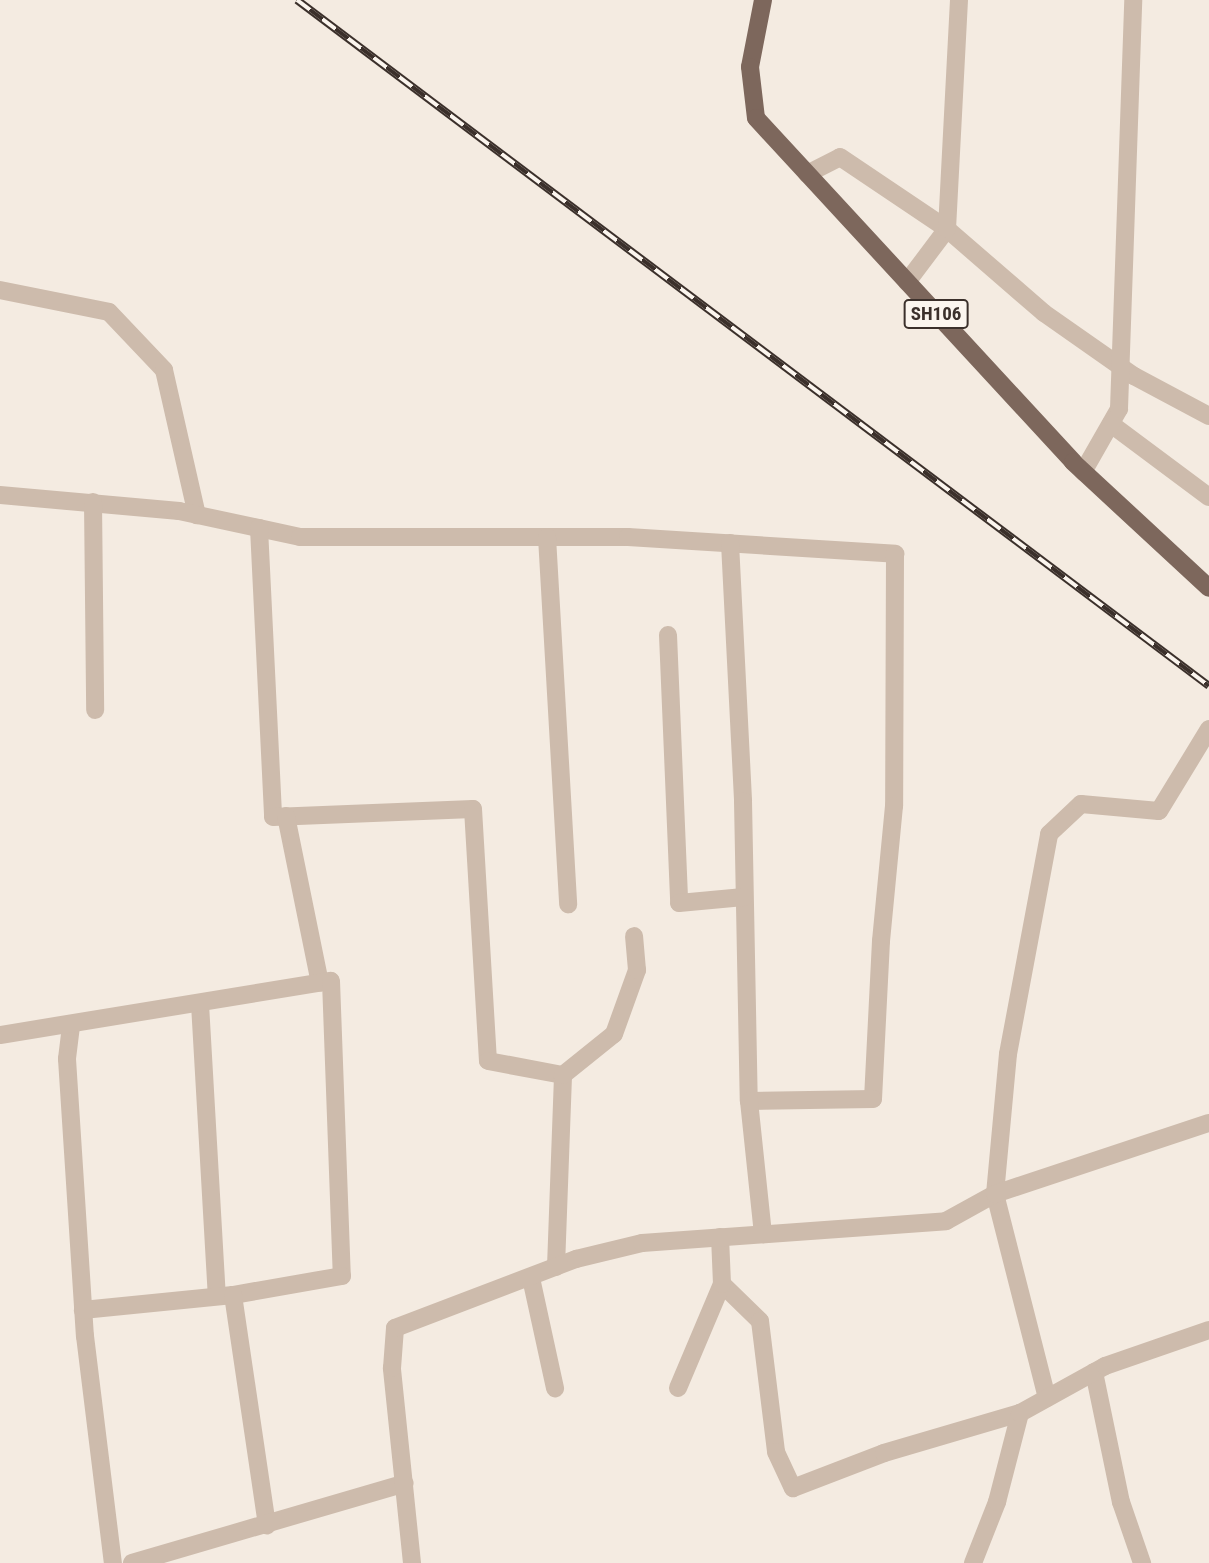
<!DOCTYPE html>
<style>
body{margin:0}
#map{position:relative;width:1209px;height:1563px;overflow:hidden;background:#f4ebe1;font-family:"Roboto Condensed",sans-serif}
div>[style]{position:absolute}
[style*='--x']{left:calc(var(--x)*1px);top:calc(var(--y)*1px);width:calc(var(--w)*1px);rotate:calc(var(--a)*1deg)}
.minor>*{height:18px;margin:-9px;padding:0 9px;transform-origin:9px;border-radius:9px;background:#cdbbac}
.primary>*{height:18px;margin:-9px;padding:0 9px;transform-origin:9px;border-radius:9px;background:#7d675c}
.rail>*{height:8px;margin-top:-4px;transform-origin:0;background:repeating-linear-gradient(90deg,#fbf5ee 0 16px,#3b302b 0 32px);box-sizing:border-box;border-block:2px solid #3b302b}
span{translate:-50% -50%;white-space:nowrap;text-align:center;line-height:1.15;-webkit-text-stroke:5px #fbf5ee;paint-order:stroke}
.shield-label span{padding:2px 5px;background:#fbf5ee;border:2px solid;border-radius:5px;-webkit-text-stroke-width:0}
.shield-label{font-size:19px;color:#3b302b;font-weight:700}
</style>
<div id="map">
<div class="minor">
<div style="--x:807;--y:174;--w:37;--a:-27"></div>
<div style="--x:840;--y:157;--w:129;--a:33.9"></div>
<div style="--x:947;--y:229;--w:128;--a:40.9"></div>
<div style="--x:1044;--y:313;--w:110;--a:35"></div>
<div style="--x:1134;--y:376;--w:85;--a:28.1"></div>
<div style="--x:907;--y:282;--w:66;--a:-53"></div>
<div style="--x:947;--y:229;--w:229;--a:-87"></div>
<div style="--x:0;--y:290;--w:111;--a:11.4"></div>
<div style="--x:109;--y:312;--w:80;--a:46.5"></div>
<div style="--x:164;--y:370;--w:149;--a:77.2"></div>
<div style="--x:1111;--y:424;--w:122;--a:36.7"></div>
<div style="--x:1083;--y:472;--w:73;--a:-60.3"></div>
<div style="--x:1119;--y:409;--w:409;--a:-88"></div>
<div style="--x:0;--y:495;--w:180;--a:5.1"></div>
<div style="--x:179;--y:511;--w:124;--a:12.1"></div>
<div style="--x:300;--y:537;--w:328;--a:0"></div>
<div style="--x:628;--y:537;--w:268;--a:3.6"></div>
<div style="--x:895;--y:554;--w:252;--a:90.2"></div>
<div style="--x:894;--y:806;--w:136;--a:95.5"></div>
<div style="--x:881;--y:941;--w:158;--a:92.9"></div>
<div style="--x:873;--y:1099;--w:124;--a:179.1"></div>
<div style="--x:93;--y:502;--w:208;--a:89.4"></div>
<div style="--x:259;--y:528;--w:289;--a:87.2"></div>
<div style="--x:273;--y:817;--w:200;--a:-2.3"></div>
<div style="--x:473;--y:809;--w:252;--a:86.6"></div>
<div style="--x:488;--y:1061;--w:76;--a:10.6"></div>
<div style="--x:547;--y:537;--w:368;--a:86.7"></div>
<div style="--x:730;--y:543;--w:258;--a:87.1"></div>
<div style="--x:743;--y:801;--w:300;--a:88.9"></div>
<div style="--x:749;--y:1101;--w:134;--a:84"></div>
<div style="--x:668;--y:635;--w:268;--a:87.6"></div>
<div style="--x:679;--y:903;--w:65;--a:-5.3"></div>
<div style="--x:286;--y:816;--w:170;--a:78.5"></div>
<div style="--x:200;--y:1004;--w:292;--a:86.7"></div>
<div style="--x:71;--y:1026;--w:33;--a:97"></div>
<div style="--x:67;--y:1059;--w:278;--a:86.3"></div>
<div style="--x:85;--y:1336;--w:229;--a:83"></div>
<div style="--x:0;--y:1035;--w:335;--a:-9.3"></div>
<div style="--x:331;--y:981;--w:295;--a:87.9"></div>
<div style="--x:342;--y:1276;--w:111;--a:170.1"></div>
<div style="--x:233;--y:1295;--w:151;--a:174.3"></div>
<div style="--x:556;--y:1267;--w:192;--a:-87.9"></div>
<div style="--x:563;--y:1075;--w:65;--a:-38.8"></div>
<div style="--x:614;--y:1034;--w:68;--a:-70.2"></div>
<div style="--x:637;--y:970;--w:34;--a:-95"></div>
<div style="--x:531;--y:1278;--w:113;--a:77.7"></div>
<div style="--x:722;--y:1284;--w:53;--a:44.2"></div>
<div style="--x:760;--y:1321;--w:132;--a:83"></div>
<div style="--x:776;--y:1452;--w:40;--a:65"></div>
<div style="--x:793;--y:1488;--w:97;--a:-21"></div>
<div style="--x:884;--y:1453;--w:142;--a:-16.4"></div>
<div style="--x:233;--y:1295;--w:233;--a:81.6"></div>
<div style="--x:1094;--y:1372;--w:133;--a:78.3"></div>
<div style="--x:1121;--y:1502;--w:65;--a:71"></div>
<div style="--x:678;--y:1388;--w:113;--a:-67.1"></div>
<div style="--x:722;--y:1284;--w:47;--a:-92.4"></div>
<div style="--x:1047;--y:1398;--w:211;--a:-104.3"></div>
<div style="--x:995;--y:1194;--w:141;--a:-84.7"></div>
<div style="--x:1008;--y:1054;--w:224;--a:-79.4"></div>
<div style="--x:1049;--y:834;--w:44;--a:-43.2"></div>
<div style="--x:1081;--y:804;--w:78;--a:5.1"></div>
<div style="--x:1159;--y:811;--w:96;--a:-58.6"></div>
<div style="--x:132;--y:1563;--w:284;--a:-16.3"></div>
<div style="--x:412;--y:1563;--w:196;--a:-95.9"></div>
<div style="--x:392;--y:1368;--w:40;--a:-85.7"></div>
<div style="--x:395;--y:1328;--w:194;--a:-20.9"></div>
<div style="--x:576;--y:1259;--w:68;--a:-13.6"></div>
<div style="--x:642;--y:1243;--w:305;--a:-4.1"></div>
<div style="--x:946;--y:1221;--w:56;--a:-28.9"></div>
<div style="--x:995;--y:1194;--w:225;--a:-18.4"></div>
<div style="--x:973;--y:1563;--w:66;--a:-68.5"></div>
<div style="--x:997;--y:1502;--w:92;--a:-75.5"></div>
<div style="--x:1020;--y:1413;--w:97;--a:-28.9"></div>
<div style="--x:1105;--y:1366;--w:110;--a:-19.1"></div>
</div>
<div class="primary">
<div style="--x:763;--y:0;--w:68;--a:101"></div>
<div style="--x:750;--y:67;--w:51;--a:83.3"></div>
<div style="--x:756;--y:118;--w:468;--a:47.3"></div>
<div style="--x:1073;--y:462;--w:185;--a:42.8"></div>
</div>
<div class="rail">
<div style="--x:297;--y:0;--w:1141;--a:36.95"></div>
</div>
<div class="shield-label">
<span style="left:936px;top:314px">SH106</span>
</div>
</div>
